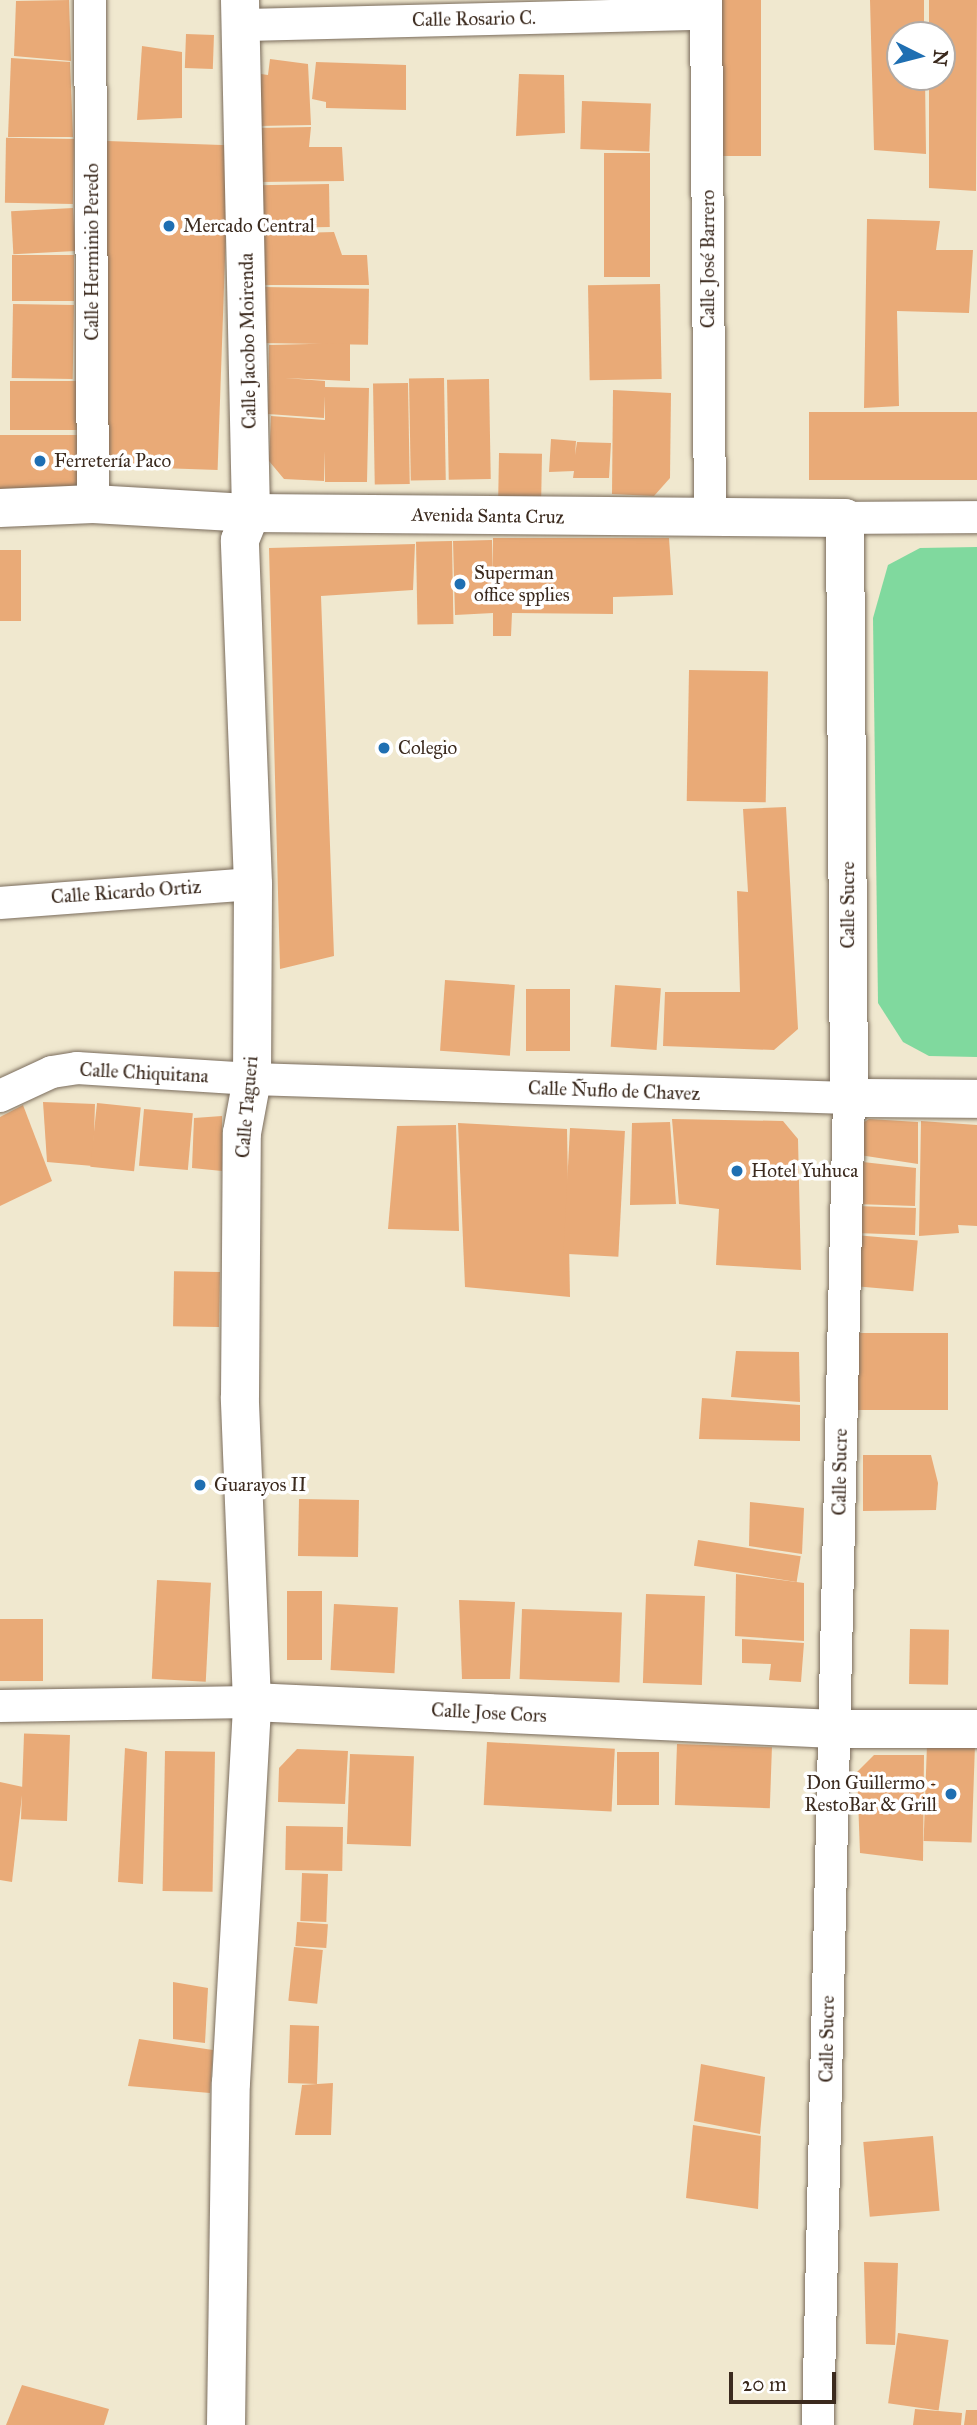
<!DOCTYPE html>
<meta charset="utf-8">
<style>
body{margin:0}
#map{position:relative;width:977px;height:2425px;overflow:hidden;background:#f0e8cf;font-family:"IM FELL Great Primer",serif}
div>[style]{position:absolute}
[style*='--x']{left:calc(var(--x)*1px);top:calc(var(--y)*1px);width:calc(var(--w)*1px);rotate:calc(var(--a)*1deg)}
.green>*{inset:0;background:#80d99e}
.building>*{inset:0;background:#e9aa77;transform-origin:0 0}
.roads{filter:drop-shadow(0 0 2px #7a6c5c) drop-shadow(0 0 2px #7a6c5c)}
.street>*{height:32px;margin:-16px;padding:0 16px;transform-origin:16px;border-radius:16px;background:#fff}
.secondary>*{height:38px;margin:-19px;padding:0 19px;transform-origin:19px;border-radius:19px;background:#fff}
.primary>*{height:38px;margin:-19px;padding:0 19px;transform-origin:19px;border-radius:19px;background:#fff}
.dots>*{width:19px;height:19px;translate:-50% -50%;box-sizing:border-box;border:4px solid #fff;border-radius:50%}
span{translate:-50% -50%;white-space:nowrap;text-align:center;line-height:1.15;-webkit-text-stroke:7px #fff;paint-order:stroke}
.street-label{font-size:19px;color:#3b2a1e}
.poi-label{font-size:19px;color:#3b2a1e}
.left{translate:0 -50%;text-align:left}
.right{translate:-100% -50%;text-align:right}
.north{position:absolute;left:886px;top:21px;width:70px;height:70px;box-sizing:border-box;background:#fff;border:2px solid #b1aaa5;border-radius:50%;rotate:96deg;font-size:19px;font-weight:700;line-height:28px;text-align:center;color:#3b2a1e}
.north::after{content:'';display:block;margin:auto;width:24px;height:32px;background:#1f6fb2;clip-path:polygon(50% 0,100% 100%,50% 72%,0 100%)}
.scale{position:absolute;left:729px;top:2372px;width:107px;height:32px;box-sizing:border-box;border:4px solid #3b2a1e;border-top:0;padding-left:9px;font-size:21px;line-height:24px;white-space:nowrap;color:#3b2a1e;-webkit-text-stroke:5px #fff;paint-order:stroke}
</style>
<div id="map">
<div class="green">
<div style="clip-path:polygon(977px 547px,977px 1057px,929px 1056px,903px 1042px,878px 1003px,873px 618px,888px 565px,920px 548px)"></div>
</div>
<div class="building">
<div style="clip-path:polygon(69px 0,71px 61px,14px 56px,16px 1px)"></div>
<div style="left:709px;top:0;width:52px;height:156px"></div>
<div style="clip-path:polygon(870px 0,924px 0,924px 35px,900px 35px,900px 77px,925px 77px,926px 154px,874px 150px)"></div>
<div style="clip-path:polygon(929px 0,977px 0,976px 191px,929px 188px,929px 77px,942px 77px,942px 35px,929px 35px)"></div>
<div style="left:186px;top:34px;width:28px;height:34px;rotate:2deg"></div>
<div style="clip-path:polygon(142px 46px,182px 52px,182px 118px,137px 120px)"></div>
<div style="clip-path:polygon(11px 58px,70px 62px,73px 137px,8px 137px)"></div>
<div style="clip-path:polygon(270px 59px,308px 64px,311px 125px,258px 126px,261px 74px,268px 75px)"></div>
<div style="clip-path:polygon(316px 62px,406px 65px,406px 110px,326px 108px,326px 102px,312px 99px)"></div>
<div style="clip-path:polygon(519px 74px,564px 75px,565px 133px,516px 136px)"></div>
<div style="left:582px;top:101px;width:69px;height:48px;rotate:2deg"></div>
<div style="clip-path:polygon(311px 127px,309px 147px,342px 147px,344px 181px,257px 182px,258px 128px)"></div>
<div style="left:74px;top:139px;width:65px;height:68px;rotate:91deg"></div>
<div style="left:107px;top:141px;width:122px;height:325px;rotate:2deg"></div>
<div style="left:604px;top:153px;width:46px;height:124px"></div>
<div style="left:329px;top:184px;width:43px;height:71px;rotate:89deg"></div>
<div style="left:73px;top:208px;width:43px;height:62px;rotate:87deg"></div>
<div style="clip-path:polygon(867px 219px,940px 221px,936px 250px,973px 250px,969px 313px,897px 311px,899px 406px,864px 408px)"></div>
<div style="clip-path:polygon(334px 232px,342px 255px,367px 255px,369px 285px,262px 285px,261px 234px)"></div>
<div style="left:12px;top:255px;width:62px;height:46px"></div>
<div style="left:660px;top:284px;width:95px;height:72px;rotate:89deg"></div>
<div style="left:263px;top:287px;width:106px;height:56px;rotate:1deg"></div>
<div style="left:13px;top:304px;width:61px;height:74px;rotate:1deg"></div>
<div style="clip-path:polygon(350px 343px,350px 381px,285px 378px,325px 381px,325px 387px,369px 388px,367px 482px,325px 482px,325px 451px,324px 481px,284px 479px,269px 461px,271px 416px,325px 420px,325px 396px,324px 418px,268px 414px,269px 345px)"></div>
<div style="left:444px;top:378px;width:102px;height:35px;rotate:89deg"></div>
<div style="left:489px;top:379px;width:100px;height:42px;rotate:89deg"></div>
<div style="left:10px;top:381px;width:67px;height:49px"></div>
<div style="left:408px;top:383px;width:101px;height:35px;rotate:89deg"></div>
<div style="clip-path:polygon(613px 390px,671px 393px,670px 478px,654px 496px,612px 494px)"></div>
<div style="left:977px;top:412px;width:68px;height:168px;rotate:90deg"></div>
<div style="left:0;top:435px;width:81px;height:55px"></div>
<div style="clip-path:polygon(551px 439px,576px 441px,575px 455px,577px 442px,611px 443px,609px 478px,573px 478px,574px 471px,549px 472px)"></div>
<div style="left:499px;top:453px;width:43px;height:45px;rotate:1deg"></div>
<div style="clip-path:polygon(493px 538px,669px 538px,673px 595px,613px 597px,613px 614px,512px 613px,511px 636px,493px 636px,493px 613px,455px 615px,453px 541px,492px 540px,493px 576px)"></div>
<div style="left:452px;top:541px;width:83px;height:36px;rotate:89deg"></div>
<div style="clip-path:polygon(415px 544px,413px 590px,321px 596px,334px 956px,280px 969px,269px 548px)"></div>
<div style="left:0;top:550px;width:21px;height:71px"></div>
<div style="left:689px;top:670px;width:79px;height:131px;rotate:1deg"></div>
<div style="clip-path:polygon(786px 807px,798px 1029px,774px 1050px,663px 1046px,665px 992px,740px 992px,737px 891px,748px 892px,743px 809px)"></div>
<div style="left:445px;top:980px;width:70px;height:71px;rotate:4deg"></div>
<div style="left:615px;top:985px;width:46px;height:62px;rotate:4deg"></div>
<div style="left:526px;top:989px;width:44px;height:62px"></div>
<div style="clip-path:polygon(43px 1102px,95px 1104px,93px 1166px,47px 1162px)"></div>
<div style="left:97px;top:1103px;width:44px;height:64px;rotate:6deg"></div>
<div style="clip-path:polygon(23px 1105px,52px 1181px,0 1206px,0 1117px)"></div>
<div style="left:144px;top:1109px;width:49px;height:57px;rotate:5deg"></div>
<div style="clip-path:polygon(222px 1116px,222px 1171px,192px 1168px,194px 1118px)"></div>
<div style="clip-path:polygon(672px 1119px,783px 1121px,798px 1139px,801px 1270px,716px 1265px,719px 1209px,679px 1204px)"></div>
<div style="clip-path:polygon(869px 1119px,918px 1122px,918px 1164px,853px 1154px,855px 1128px)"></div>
<div style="clip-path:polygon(921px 1121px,977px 1125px,977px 1226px,958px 1225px,959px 1233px,919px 1236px)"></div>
<div style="clip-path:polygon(670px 1122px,676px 1204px,630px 1205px,632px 1123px)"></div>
<div style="clip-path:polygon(458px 1123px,567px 1129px,570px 1297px,465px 1287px)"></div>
<div style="clip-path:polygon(456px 1125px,459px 1231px,388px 1229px,397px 1126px)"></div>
<div style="left:570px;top:1128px;width:55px;height:126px;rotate:3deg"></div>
<div style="clip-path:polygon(854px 1161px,916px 1168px,915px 1206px,855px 1204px)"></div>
<div style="left:856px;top:1206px;width:60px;height:27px;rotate:2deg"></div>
<div style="left:855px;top:1235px;width:63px;height:51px;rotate:5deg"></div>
<div style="left:220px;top:1272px;width:55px;height:46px;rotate:91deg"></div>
<div style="left:858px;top:1333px;width:90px;height:77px"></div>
<div style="clip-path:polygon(736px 1351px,799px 1352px,800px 1402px,731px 1397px)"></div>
<div style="clip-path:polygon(702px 1398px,800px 1405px,800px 1441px,699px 1439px)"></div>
<div style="clip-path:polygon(863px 1455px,931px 1455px,938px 1483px,936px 1510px,863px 1511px)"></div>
<div style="left:299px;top:1499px;width:60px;height:57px;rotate:1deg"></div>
<div style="clip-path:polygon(750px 1502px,804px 1508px,802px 1554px,749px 1546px)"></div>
<div style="left:698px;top:1540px;width:104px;height:26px;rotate:9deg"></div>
<div style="clip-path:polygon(736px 1574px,804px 1583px,804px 1641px,735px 1636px)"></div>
<div style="left:157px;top:1580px;width:54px;height:99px;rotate:3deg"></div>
<div style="left:287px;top:1591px;width:35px;height:69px"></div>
<div style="left:646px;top:1594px;width:59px;height:89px;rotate:2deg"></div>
<div style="clip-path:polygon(459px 1600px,515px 1602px,510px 1679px,462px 1679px)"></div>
<div style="left:334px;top:1604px;width:64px;height:66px;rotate:3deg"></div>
<div style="left:522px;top:1609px;width:100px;height:70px;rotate:2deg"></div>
<div style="left:0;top:1619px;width:43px;height:62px"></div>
<div style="left:910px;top:1629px;width:39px;height:55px;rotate:1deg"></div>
<div style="clip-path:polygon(742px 1639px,804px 1643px,801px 1682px,769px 1680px,771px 1664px,742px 1663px)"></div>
<div style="left:70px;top:1735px;width:86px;height:46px;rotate:92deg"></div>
<div style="left:487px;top:1742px;width:128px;height:63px;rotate:3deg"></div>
<div style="left:677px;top:1744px;width:95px;height:61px;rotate:2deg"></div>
<div style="left:927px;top:1744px;width:48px;height:97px;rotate:2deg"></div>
<div style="clip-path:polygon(125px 1748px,147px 1752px,143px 1884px,118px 1882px)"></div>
<div style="clip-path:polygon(297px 1749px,348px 1751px,345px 1804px,278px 1802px,279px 1768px)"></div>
<div style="left:165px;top:1751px;width:50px;height:140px;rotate:1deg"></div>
<div style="left:617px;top:1752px;width:42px;height:53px"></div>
<div style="left:350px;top:1754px;width:64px;height:90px;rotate:2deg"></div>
<div style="clip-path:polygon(874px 1755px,924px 1755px,923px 1861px,860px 1853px,857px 1772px)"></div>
<div style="clip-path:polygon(0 1782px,23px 1787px,12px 1882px,0 1880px)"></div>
<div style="left:286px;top:1826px;width:57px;height:44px;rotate:1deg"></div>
<div style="left:302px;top:1873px;width:26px;height:48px;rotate:2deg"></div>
<div style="left:297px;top:1922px;width:31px;height:24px;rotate:4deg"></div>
<div style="left:294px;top:1947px;width:29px;height:54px;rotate:6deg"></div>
<div style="clip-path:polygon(173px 1982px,208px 1988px,205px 2043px,173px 2039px)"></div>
<div style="left:290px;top:2025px;width:29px;height:58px;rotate:2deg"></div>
<div style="clip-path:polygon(139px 2039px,213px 2050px,210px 2093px,128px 2086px)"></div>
<div style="clip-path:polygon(701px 2064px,765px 2077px,760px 2134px,694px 2121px)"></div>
<div style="clip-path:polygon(333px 2083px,331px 2135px,295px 2135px,302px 2085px)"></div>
<div style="clip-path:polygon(693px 2125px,761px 2136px,758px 2209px,686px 2198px)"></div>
<div style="left:933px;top:2136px;width:75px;height:70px;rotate:85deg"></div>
<div style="clip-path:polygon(864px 2262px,898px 2263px,895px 2345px,866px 2344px)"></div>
<div style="left:898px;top:2333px;width:51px;height:71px;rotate:8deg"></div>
<div style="clip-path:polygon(22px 2385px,109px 2409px,104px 2425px,6px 2425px)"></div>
<div style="clip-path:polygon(915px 2409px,962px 2413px,961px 2425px,913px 2425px)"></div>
<div style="clip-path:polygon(966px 2410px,977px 2410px,977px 2425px,964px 2425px)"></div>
</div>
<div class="roads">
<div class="street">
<div style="--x:90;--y:0;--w:504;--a:89.66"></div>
<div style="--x:706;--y:0;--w:518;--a:89.56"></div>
<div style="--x:242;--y:25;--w:464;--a:-1.4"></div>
<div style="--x:845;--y:518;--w:132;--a:-0.4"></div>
<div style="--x:0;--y:903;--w:254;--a:-4.3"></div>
<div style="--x:0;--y:1096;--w:57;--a:-24.8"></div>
<div style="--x:52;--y:1072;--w:25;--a:-9"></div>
<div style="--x:77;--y:1068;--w:175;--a:3.6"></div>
<div style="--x:252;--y:1079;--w:597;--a:1.82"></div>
<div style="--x:849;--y:1098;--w:1327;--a:91.34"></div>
<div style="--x:0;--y:1706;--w:252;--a:-0.9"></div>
</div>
<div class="secondary">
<div style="--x:252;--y:1702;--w:583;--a:2.66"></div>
<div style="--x:834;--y:1729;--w:143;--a:0"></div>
<div style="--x:226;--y:2425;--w:342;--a:-89.2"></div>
<div style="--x:231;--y:2083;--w:382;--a:-86.8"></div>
<div style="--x:252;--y:1702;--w:305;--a:-92.3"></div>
<div style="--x:240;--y:1397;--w:264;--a:-89.6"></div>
<div style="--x:242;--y:1133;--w:55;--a:-79.5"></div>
<div style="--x:252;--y:1079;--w:195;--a:-89.7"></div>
<div style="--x:253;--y:884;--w:344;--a:-92.2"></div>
<div style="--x:240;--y:540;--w:29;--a:-68"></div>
<div style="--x:251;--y:513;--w:513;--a:-91.23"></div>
</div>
<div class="primary">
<div style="--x:0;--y:508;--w:93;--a:-2.5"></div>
<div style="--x:93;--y:504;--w:158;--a:3.3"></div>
<div style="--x:251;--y:513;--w:594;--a:0.48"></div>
<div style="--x:845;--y:518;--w:580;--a:89.6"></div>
<div style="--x:849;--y:1098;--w:128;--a:0.4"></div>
</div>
</div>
<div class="dots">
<div style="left:169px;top:226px;background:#1f6fb2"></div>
<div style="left:40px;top:461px;background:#1f6fb2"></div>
<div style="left:460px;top:584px;background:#1f6fb2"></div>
<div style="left:384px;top:748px;background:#1f6fb2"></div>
<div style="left:737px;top:1171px;background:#1f6fb2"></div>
<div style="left:200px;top:1485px;background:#1f6fb2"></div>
<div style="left:951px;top:1794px;background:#1f6fb2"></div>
</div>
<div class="street-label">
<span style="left:474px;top:19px;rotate:-1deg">Calle Rosario C.</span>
<span style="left:92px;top:252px;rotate:-90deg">Calle Herminio Peredo</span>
<span style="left:708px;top:259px;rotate:-90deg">Calle José Barrero</span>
<span style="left:248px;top:341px;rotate:-91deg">Calle Jacobo Moirenda</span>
<span style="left:488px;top:516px;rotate:1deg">Avenida Santa Cruz</span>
<span style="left:126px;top:892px;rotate:-4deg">Calle Ricardo Ortiz</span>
<span style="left:848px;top:905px;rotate:-90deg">Calle Sucre</span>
<span style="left:144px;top:1073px;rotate:3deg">Calle Chiquitana</span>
<span style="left:614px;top:1091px;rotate:2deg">Calle Ñuflo de Chavez</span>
<span style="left:247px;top:1107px;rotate:-85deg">Calle Tagueri</span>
<span style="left:840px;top:1472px;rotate:-89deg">Calle Sucre</span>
<span style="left:489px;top:1713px;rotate:3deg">Calle Jose Cors</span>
<span style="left:827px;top:2039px;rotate:-89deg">Calle Sucre</span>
</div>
<div class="poi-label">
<span class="left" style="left:183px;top:226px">Mercado Central</span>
<span class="left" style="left:54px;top:461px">Ferretería Paco</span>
<span class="left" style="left:474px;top:584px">Superman<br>office spplies</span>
<span class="left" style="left:398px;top:748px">Colegio</span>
<span class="left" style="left:751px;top:1171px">Hotel Yuhuca</span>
<span class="left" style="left:214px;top:1485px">Guarayos II</span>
<span class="right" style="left:937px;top:1794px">Don Guillermo -<br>RestoBar &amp; Grill</span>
</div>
<div class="north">N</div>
<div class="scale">20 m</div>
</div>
